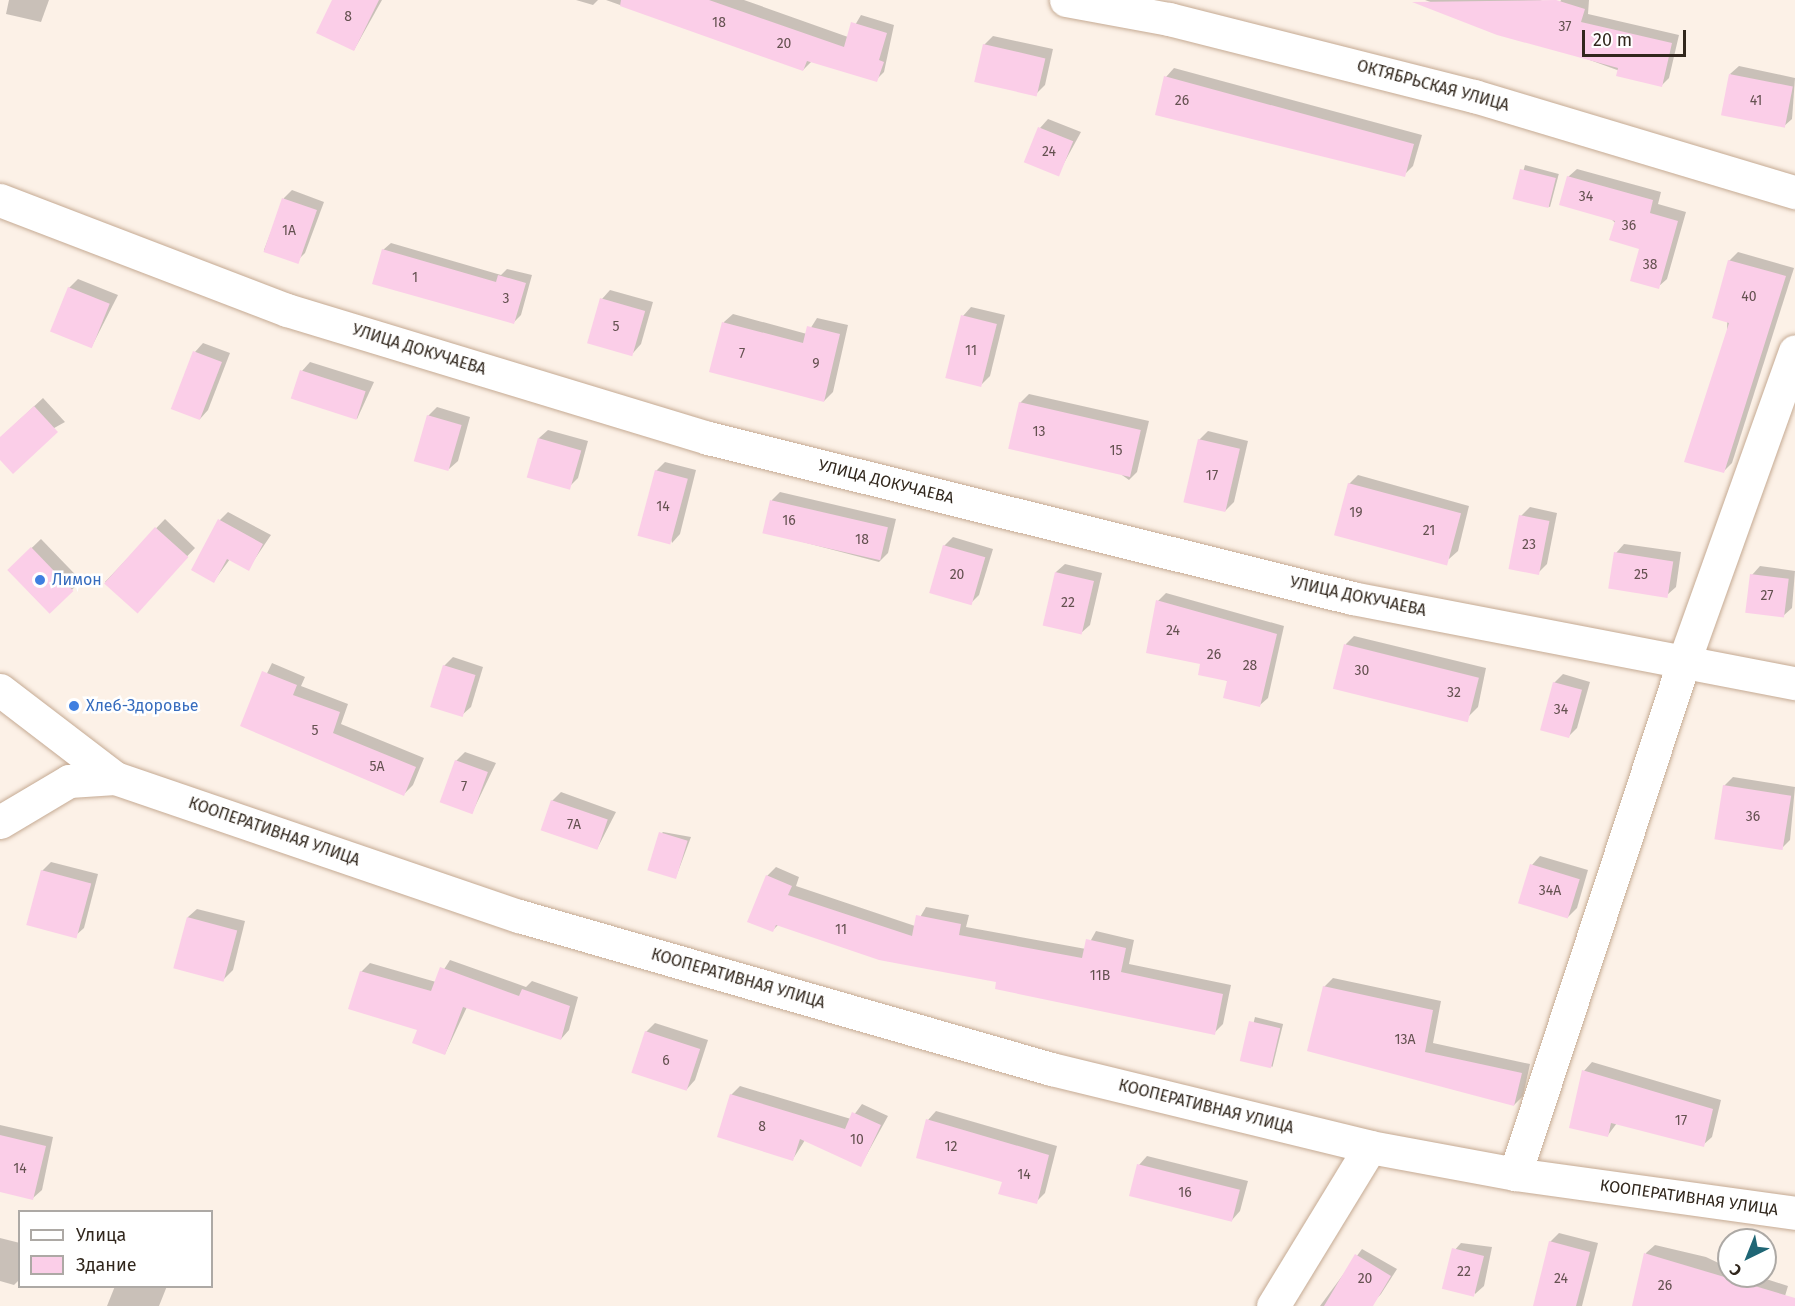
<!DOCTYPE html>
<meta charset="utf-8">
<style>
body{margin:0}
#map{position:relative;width:1795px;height:1306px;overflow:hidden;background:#fcf1e7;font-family:"Fira Sans",sans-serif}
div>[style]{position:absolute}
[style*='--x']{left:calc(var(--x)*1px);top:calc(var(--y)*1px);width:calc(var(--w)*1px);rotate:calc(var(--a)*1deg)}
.shadow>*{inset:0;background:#0003;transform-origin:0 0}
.building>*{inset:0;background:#fbcee8;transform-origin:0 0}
.roads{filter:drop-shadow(0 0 2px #c5aa93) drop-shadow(0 0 2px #c5aa93)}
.minor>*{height:33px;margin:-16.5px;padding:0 16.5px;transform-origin:16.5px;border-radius:16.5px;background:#fff}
.tertiary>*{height:33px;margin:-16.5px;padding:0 16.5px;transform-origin:16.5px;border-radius:16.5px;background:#fff}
.dots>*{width:16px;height:16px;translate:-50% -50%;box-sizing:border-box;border:3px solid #fff;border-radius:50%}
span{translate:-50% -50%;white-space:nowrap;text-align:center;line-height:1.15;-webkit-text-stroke:5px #fff;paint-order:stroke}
.number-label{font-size:14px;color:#645150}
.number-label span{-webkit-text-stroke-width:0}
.street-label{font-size:16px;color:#31271d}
.shop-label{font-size:16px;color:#366cbe}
.left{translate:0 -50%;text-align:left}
.legend{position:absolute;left:18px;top:1210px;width:195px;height:78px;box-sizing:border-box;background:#fff;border:2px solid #ada9a5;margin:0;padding:8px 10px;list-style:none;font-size:18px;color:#31271d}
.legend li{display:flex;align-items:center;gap:12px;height:30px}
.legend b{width:30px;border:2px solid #ada9a5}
.north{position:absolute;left:1717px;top:1228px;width:60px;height:60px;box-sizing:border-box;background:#fff;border:2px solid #ada9a5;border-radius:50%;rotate:223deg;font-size:16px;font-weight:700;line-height:24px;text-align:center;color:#31271d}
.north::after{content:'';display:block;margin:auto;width:21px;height:27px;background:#1f6675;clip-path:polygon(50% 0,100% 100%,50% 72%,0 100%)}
.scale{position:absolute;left:1582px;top:30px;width:104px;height:27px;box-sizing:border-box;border:3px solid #31271d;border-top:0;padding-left:8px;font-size:18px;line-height:21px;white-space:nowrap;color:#31271d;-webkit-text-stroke:4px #fff;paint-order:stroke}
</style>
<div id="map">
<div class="shadow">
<div style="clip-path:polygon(9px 0,49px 0,41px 22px,6px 14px)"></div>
<div style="clip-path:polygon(334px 0,382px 0,354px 50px)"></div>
<div style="clip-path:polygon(576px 0,598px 0,593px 5px)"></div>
<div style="clip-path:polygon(606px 0,744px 0,848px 37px,861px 15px,894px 25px,884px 72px,876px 80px,812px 61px,803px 70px)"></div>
<div style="clip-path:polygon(1425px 0,1540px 0,1558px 7px,1561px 0,1589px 0,1588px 14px,1679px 35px,1669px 78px,1661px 86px)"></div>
<div style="clip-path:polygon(993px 36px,1053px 49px,1045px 85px,1036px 94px,984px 45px)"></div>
<div style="clip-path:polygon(1739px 66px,1795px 78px,1792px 119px,1783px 127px,1730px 74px)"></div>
<div style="clip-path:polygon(1174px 68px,1422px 135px,1413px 166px,1404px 175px,1166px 77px)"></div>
<div style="clip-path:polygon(1048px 119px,1081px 132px,1058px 174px,1040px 128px)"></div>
<div style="left:1525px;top:165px;width:35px;height:34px;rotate:15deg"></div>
<div style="clip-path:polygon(1577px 169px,1661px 192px,1658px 204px,1686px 212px,1667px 279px,1658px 287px,1641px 248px,1568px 177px)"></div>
<div style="clip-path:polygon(292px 190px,324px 202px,305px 253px,296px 262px,264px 250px,284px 198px)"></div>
<div style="clip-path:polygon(391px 243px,501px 275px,507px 269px,532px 275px,521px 315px,514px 322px,383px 250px)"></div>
<div style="clip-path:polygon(1738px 252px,1794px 268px,1732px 463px,1723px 472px,1729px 261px)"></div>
<div style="clip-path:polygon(78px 279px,118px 295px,92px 346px,69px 288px)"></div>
<div style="clip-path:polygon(610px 290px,653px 302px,641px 344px,633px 353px,602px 299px)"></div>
<div style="clip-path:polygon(971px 307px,1005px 315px,990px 376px,981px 385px,963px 316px)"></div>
<div style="clip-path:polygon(733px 314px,807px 334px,817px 318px,848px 325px,833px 392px,824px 401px,710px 371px,724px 322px)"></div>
<div style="clip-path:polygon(203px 343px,230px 353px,208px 410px,200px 419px,173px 409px,195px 352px)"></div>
<div style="clip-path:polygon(310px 362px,374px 382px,357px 419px,302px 371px)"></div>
<div style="clip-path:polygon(1029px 394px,1149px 421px,1137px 472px,1129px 480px,1020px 403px)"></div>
<div style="clip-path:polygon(43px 398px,65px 422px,0 458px,0 438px)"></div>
<div style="clip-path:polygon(437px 407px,470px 417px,458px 461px,449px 469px,428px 416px)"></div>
<div style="clip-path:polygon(548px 430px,588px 441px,578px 478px,569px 487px,529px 476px,539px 438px)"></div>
<div style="clip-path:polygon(1208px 431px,1248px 441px,1234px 502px,1225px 511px,1199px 440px)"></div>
<div style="clip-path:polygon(665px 462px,696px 470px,680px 534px,672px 543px,656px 471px)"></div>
<div style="clip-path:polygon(1358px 475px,1469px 506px,1458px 551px,1449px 559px,1349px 484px)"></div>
<div style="clip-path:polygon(780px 492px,896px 519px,888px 553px,879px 562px,765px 532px,772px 500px)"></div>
<div style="clip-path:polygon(1530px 507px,1557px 513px,1547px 564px,1538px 573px,1521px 516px)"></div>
<div style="clip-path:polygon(228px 512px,271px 535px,248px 569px,230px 559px,214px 581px,220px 520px)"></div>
<div style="clip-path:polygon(165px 519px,195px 548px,144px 602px,105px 582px)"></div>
<div style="clip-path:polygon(953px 537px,993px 549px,979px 595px,971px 603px,944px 546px)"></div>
<div style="left:41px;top:539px;width:58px;height:45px;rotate:46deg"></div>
<div style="clip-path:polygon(1624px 544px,1681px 552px,1676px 587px,1667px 595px,1616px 553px)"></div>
<div style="clip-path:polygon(1065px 564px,1102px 573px,1090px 625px,1081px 633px,1044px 625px,1056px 572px)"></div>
<div style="clip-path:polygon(1760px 566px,1795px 571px,1792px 608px,1783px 616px,1752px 575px)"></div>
<div style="clip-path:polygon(1166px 593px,1284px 626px,1268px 698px,1260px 705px,1202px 663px,1158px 601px)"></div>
<div style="clip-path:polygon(1354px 636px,1486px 668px,1478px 707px,1469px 716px,1336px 688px,1346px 644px)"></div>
<div style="clip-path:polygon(453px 657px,483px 667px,471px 707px,462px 715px,444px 666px)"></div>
<div style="clip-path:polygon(272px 663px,305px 677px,301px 686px,348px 704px,341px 724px,424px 758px,413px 785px,404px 794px,242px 725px)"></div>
<div style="clip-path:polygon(1563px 674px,1590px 682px,1577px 728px,1568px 737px,1554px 683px)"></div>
<div style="clip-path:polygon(465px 752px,496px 763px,472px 813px,456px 761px)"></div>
<div style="clip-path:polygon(1733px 777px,1795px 787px,1790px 840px,1782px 848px,1724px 786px)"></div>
<div style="clip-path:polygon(561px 792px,616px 812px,597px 849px,552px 801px)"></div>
<div style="clip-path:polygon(663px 832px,691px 837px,676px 877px,659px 836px)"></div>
<div style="clip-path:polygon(1540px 856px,1588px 870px,1577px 908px,1568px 917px,1532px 865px)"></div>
<div style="clip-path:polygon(51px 862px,98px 874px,84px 928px,75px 936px,42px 871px)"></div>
<div style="clip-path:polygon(776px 867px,799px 877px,796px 886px,915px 926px,926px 907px,969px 915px,966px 927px,1086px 949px,1096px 931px,1134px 940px,1129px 964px,1231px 985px,1223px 1024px,1214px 1033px,779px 924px,773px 930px,767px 876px)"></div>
<div style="clip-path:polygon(197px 909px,245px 921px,233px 970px,224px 979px,176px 967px,188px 917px)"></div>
<div style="clip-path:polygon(450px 960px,526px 987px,532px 981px,578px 997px,569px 1030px,561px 1039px,467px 1007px,445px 1054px,361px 972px,370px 963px,436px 982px)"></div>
<div style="clip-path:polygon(1333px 978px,1441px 1001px,1433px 1043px,1530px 1064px,1523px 1096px,1514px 1105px,1309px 1050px,1324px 987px)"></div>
<div style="left:1255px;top:1017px;width:29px;height:44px;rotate:14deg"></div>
<div style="clip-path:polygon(655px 1023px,708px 1040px,695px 1080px,687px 1089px,646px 1032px)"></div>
<div style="clip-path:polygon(1592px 1062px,1721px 1100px,1712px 1137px,1703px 1145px,1617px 1123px,1608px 1135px,1584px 1071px)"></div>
<div style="clip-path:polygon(740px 1086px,851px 1119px,862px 1104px,888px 1116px,861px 1165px,805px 1140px,793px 1159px,731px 1095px)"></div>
<div style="clip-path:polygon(936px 1111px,1057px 1146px,1045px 1193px,1036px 1202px,1003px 1181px,928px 1120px)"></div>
<div style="clip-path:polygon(0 1125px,53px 1137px,42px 1190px,33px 1198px,0 1191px)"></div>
<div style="clip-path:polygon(1147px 1156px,1248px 1181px,1240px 1211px,1232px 1220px,1139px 1165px)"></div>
<div style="clip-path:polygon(1559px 1233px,1598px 1243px,1582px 1306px,1534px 1306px,1550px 1242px)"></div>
<div style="clip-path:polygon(0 1238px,20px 1243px,20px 1279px,14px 1285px,0 1281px)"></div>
<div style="clip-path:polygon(1461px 1243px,1492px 1247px,1484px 1286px,1475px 1294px,1453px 1252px)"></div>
<div style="clip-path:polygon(1655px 1245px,1706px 1257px,1729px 1268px,1729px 1276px,1757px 1276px,1788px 1286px,1782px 1306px,1634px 1306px,1646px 1253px)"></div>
<div style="clip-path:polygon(1362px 1249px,1397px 1269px,1381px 1294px,1370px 1306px,1320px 1306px)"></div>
<div style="clip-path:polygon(115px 1286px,167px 1286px,159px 1306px,107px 1306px)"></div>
</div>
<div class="building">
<div style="clip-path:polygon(332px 0,379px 0,354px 51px,316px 33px)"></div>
<div style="clip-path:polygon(621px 0,709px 0,844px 47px,851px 22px,887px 33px,879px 60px,884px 62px,877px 82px,807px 61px,803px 71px,620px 6px)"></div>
<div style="clip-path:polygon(1556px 0,1585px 9px,1581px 22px,1672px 43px,1662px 87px,1616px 76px,1618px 68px,1497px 35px,1412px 2px)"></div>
<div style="left:983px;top:44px;width:64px;height:39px;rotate:13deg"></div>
<div style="left:1729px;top:74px;width:65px;height:42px;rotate:11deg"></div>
<div style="clip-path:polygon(1164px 76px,1414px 144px,1405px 177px,1155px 115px)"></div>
<div style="left:1038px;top:127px;width:38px;height:38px;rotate:22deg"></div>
<div style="left:1520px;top:169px;width:37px;height:31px;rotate:14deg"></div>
<div style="clip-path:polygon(1567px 176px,1653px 200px,1650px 213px,1678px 221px,1659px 289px,1630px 281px,1639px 249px,1609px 240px,1615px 221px,1559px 205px)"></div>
<div style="left:282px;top:198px;width:37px;height:57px;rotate:19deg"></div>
<div style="clip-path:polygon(382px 249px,496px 282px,498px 275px,526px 283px,514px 324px,372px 284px)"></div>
<div style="clip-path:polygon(1728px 260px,1786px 276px,1724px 473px,1684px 462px,1729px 323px,1712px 318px)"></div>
<div style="left:68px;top:287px;width:45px;height:48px;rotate:22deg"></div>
<div style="left:600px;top:298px;width:47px;height:47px;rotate:16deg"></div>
<div style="left:961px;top:315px;width:37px;height:65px;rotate:14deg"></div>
<div style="clip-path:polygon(722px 322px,803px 343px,807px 326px,840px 334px,824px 402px,709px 372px)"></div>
<div style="left:193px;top:351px;width:31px;height:62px;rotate:21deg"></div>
<div style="left:300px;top:370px;width:69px;height:30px;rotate:18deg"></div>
<div style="left:1019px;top:402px;width:125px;height:48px;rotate:13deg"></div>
<div style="clip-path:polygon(34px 406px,58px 432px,13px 474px,0 460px,0 437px)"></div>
<div style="left:427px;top:415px;width:36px;height:48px;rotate:16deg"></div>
<div style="left:538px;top:438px;width:45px;height:41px;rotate:16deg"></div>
<div style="left:1198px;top:439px;width:43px;height:65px;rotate:13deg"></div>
<div style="left:655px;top:470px;width:34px;height:68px;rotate:15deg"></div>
<div style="left:1348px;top:483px;width:117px;height:54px;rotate:15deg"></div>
<div style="left:770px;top:500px;width:121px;height:34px;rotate:13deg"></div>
<div style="left:1519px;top:515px;width:31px;height:55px;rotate:11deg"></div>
<div style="clip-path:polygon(218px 519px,263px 544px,249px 571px,227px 559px,214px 583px,191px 570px)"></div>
<div style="left:155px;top:527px;width:45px;height:76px;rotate:42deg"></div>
<div style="left:943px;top:545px;width:44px;height:50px;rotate:16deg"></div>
<div style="left:31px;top:547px;width:61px;height:33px;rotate:46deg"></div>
<div style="left:1614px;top:552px;width:60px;height:37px;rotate:9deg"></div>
<div style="left:1055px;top:572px;width:40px;height:55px;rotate:13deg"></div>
<div style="left:1750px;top:574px;width:39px;height:39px;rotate:7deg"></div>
<div style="clip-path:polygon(1156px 600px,1277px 634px,1260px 707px,1223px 698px,1227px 681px,1198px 675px,1200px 664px,1146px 653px)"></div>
<div style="left:1344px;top:644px;width:139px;height:46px;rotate:14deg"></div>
<div style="left:443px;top:665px;width:34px;height:44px;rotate:17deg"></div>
<div style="clip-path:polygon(262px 671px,297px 685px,293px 695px,340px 712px,333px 733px,416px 767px,404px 796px,240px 726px)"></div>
<div style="left:1553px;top:682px;width:30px;height:50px;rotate:15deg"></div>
<div style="left:455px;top:760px;width:35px;height:45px;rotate:20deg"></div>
<div style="left:1723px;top:785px;width:69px;height:55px;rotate:9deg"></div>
<div style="left:551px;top:800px;width:60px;height:32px;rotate:19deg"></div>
<div style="left:659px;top:832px;width:30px;height:40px;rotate:17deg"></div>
<div style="left:1530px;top:864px;width:52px;height:41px;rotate:17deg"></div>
<div style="left:41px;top:870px;width:52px;height:57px;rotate:15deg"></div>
<div style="clip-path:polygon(766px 875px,792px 886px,788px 895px,912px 936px,916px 915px,961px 924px,959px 935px,1082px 958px,1086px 939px,1126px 948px,1121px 972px,1223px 994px,1215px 1035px,995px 989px,996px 982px,879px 960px,776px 925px,773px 932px,747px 922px)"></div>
<div style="left:187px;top:917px;width:52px;height:53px;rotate:15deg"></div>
<div style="clip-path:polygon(440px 967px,519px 996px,522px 989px,570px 1006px,561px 1040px,463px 1007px,445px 1055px,412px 1043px,417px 1030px,348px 1009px,360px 971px,431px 991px)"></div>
<div style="clip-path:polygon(1323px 986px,1433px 1010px,1425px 1052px,1522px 1073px,1514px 1106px,1307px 1051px)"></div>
<div style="left:1249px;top:1021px;width:32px;height:41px;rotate:13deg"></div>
<div style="left:645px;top:1031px;width:58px;height:44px;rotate:18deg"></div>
<div style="clip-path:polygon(1582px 1070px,1713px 1109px,1704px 1147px,1611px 1123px,1608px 1137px,1569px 1128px)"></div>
<div style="clip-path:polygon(730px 1094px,845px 1129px,852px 1112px,881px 1125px,861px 1167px,800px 1139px,793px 1161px,717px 1137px)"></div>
<div style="clip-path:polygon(926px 1119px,1049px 1155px,1037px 1204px,998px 1194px,1002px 1182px,916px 1158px)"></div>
<div style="clip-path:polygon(0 1135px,46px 1146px,33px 1200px,0 1192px)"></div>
<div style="left:1137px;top:1164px;width:106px;height:33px;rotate:14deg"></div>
<div style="clip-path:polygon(1549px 1241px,1590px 1252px,1576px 1306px,1533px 1306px)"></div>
<div style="left:1452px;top:1248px;width:33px;height:42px;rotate:14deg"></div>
<div style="clip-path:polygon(1644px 1253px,1795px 1298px,1795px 1306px,1632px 1306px)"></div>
<div style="clip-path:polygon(1355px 1254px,1391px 1276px,1373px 1306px,1324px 1306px)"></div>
</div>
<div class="roads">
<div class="minor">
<div style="--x:1066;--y:0;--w:105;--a:10.5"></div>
<div style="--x:1169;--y:19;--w:315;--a:14.2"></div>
<div style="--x:1474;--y:96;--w:335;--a:16.7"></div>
<div style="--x:0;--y:200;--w:307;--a:21"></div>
<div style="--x:287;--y:310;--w:440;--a:16.9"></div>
<div style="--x:708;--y:438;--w:664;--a:13.95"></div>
<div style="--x:1352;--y:598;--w:451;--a:10.9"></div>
<div style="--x:0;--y:690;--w:145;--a:37.4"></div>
<div style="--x:1515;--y:1174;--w:537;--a:-71.77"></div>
<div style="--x:1683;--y:664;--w:332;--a:-70.3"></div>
<div style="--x:1273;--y:1306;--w:186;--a:-58.6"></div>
</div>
<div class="tertiary">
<div style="--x:0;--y:822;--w:80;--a:-30.7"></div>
<div style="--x:69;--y:781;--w:46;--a:-3.7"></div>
<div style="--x:115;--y:778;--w:427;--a:18.9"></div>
<div style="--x:519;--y:916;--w:554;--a:16.04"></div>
<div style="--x:1051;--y:1069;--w:328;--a:13.7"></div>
<div style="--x:1370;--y:1147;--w:147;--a:10.5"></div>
<div style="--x:1515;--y:1174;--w:283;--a:7.9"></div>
</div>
</div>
<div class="dots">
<div style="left:40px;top:580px;background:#3f7fe0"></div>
<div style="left:74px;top:706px;background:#3f7fe0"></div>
</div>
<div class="number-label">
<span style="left:348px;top:17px">8</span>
<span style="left:719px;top:23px">18</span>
<span style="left:1565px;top:27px">37</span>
<span style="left:784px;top:44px">20</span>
<span style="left:1182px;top:101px">26</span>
<span style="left:1756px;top:101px">41</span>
<span style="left:1049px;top:152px">24</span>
<span style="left:1586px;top:197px">34</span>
<span style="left:1629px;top:226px">36</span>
<span style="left:289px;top:231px">1А</span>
<span style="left:1650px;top:265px">38</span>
<span style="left:415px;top:278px">1</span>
<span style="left:1749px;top:297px">40</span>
<span style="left:506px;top:299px">3</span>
<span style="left:616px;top:327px">5</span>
<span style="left:971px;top:351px">11</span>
<span style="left:742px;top:354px">7</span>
<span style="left:816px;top:364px">9</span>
<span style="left:1039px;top:432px">13</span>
<span style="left:1116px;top:451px">15</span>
<span style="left:1212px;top:476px">17</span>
<span style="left:663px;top:507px">14</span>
<span style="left:1356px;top:513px">19</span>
<span style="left:789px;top:521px">16</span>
<span style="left:1429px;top:531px">21</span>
<span style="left:862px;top:540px">18</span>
<span style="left:1529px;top:545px">23</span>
<span style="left:957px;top:575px">20</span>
<span style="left:1641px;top:575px">25</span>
<span style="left:1767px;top:596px">27</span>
<span style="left:1068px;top:603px">22</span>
<span style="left:1173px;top:631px">24</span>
<span style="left:1214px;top:655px">26</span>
<span style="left:1250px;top:666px">28</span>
<span style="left:1362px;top:671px">30</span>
<span style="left:1454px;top:693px">32</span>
<span style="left:1561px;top:710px">34</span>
<span style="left:315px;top:731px">5</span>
<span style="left:377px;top:767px">5А</span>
<span style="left:464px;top:787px">7</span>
<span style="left:1753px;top:817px">36</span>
<span style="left:574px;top:825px">7А</span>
<span style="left:1550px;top:891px">34А</span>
<span style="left:841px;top:930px">11</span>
<span style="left:1100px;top:976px">11В</span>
<span style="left:1405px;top:1040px">13А</span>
<span style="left:666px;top:1061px">6</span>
<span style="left:1681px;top:1121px">17</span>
<span style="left:762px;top:1127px">8</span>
<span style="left:857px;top:1140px">10</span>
<span style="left:951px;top:1147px">12</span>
<span style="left:20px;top:1169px">14</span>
<span style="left:1024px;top:1175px">14</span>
<span style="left:1185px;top:1193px">16</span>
<span style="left:1464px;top:1272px">22</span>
<span style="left:1365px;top:1279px">20</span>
<span style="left:1561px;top:1279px">24</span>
<span style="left:1665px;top:1286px">26</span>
</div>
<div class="street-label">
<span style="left:1433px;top:86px;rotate:15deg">ОКТЯБРЬСКАЯ УЛИЦА</span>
<span style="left:419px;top:350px;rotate:17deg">УЛИЦА ДОКУЧАЕВА</span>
<span style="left:886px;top:482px;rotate:14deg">УЛИЦА ДОКУЧАЕВА</span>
<span style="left:1358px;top:597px;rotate:12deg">УЛИЦА ДОКУЧАЕВА</span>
<span style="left:274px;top:832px;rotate:19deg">КООПЕРАТИВНАЯ УЛИЦА</span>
<span style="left:738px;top:979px;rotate:16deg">КООПЕРАТИВНАЯ УЛИЦА</span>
<span style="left:1206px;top:1107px;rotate:14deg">КООПЕРАТИВНАЯ УЛИЦА</span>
<span style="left:1689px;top:1198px;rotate:8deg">КООПЕРАТИВНАЯ УЛИЦА</span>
</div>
<div class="shop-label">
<span class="left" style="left:52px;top:580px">Лимон</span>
<span class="left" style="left:86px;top:706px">Хлеб-Здоровье</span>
</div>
<ul class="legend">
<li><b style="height:8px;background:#fff"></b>Улица</li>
<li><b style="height:16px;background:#fbcee8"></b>Здание</li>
</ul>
<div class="north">С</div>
<div class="scale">20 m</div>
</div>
